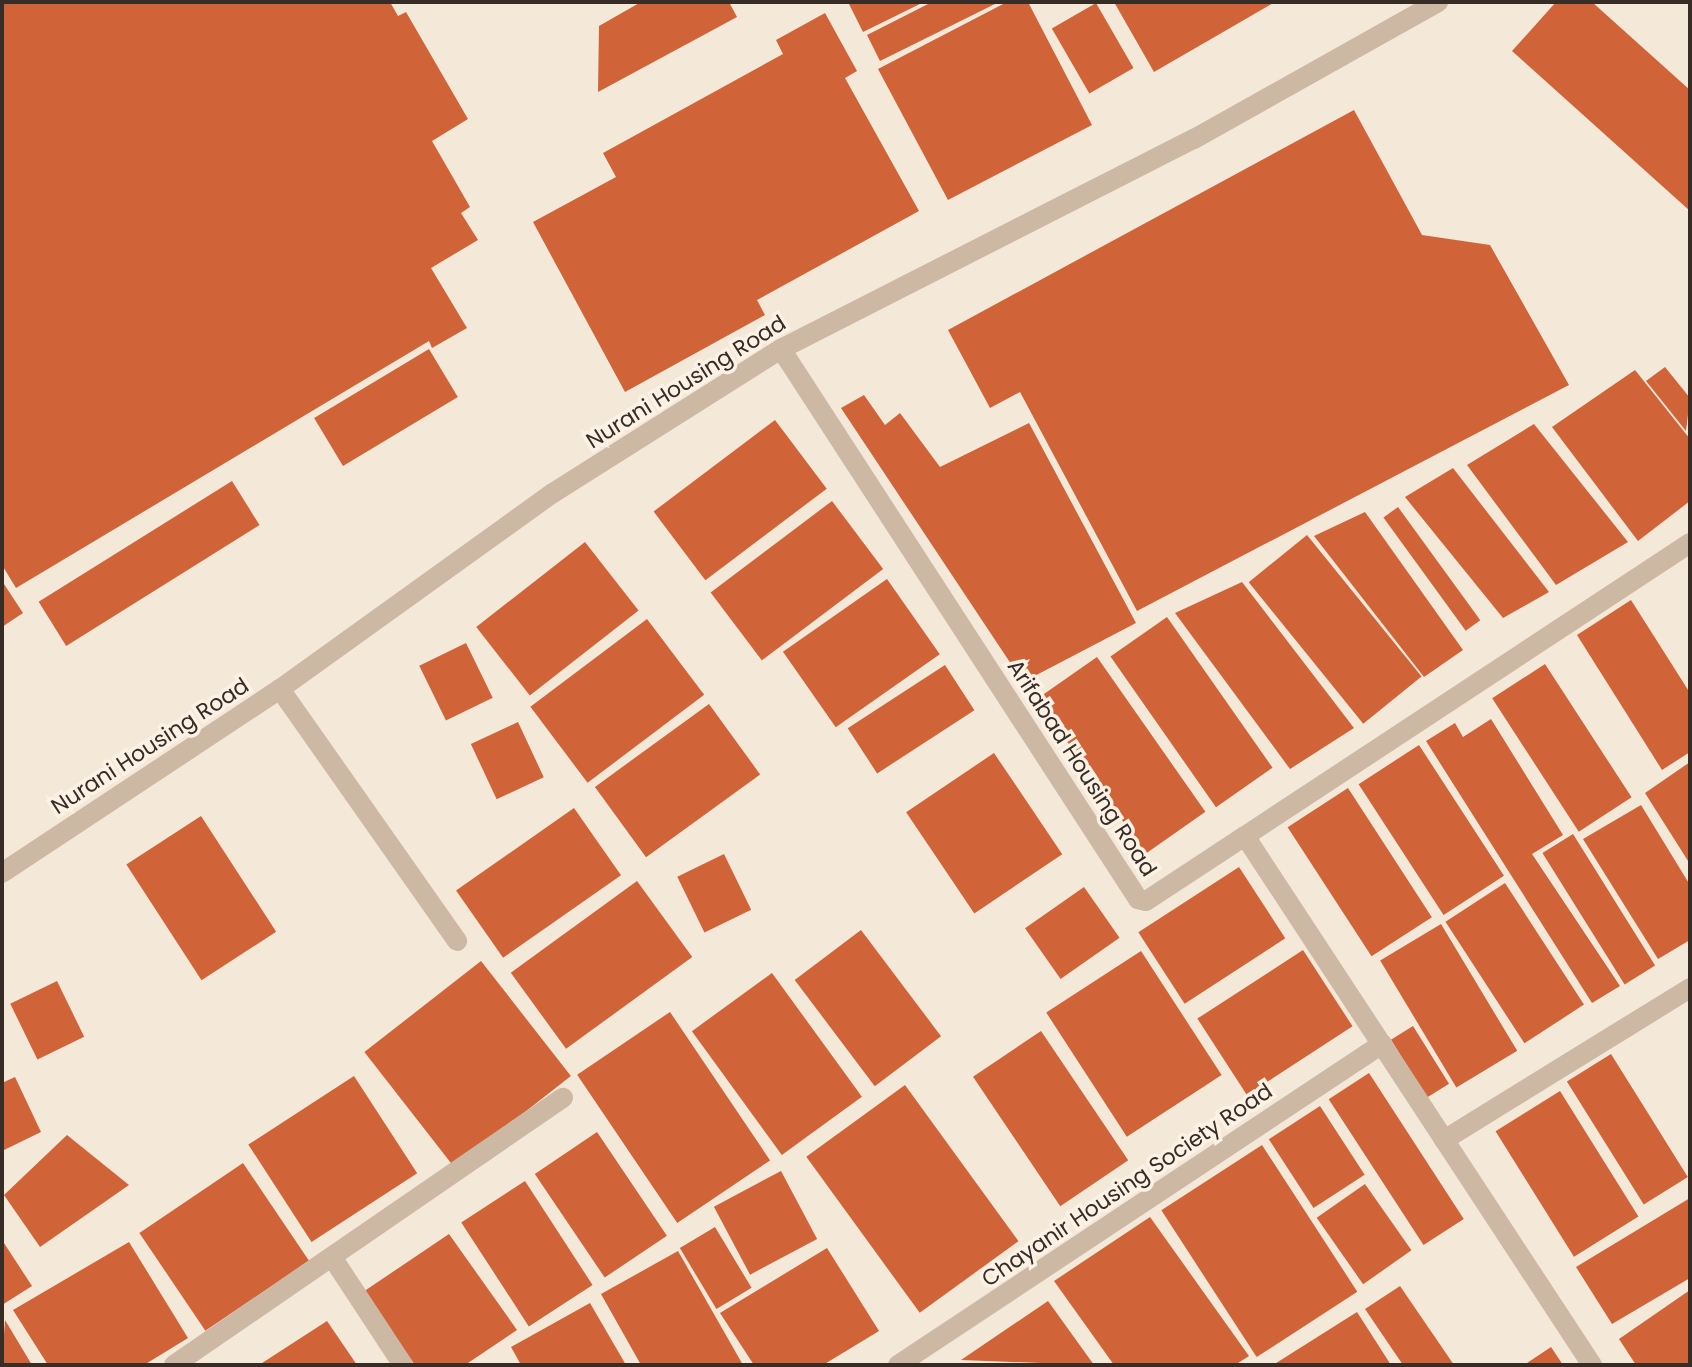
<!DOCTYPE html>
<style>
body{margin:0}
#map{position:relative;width:1692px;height:1367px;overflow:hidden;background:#f4e8d9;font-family:Poppins,sans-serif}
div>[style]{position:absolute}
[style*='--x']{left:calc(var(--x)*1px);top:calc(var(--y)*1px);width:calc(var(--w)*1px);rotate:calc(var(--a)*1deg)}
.building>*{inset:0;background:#d16339;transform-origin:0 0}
.minor>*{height:20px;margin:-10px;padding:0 10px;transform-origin:10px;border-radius:10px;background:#cdb8a4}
span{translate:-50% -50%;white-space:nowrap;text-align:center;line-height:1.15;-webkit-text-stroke:7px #fbf2e5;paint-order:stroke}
.street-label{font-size:22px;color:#372c26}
.frame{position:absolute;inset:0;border:4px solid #372c26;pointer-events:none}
</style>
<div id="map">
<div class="building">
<div style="clip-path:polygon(2px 2px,390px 2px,398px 16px,406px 12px,468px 119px,432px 141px,470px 207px,461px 213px,478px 240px,431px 268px,467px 328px,432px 348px,429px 341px,16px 588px,2px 565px)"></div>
<div style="clip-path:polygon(641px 2px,729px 2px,737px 17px,598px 92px,599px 26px)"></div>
<div style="clip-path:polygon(848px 2px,924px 2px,863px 32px)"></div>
<div style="clip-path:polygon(932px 2px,999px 2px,880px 61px,867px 35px)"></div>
<div style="clip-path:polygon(1007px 2px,1028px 2px,1092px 125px,948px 200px,878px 69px)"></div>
<div style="clip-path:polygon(1114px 2px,1275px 2px,1154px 72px)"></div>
<div style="clip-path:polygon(1556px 2px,1592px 2px,1690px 90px,1690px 211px,1512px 51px)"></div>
<div style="left:1096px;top:3px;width:75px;height:51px;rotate:60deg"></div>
<div style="clip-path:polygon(825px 13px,857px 71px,845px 78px,919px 211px,757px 300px,765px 315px,625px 392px,533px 222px,616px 177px,603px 153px,783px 54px,776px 40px)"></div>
<div style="clip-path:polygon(1354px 110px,1422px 235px,1490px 245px,1569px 385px,1137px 611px,1020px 392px,990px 408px,948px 330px)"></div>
<div style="left:429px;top:349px;width:56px;height:134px;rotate:59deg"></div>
<div style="clip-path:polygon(1665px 367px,1690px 398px,1686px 431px,1646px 381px)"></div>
<div style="clip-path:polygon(1635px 370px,1690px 439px,1690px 501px,1638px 541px,1552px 427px)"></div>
<div style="clip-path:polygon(864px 395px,885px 425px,900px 413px,940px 467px,1029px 423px,1136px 623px,1023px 682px,841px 408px)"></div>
<div style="left:775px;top:420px;width:86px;height:152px;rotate:53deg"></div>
<div style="clip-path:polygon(1534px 424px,1628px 542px,1556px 585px,1467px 465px)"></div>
<div style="clip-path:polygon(1453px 468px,1549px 592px,1503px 618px,1405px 497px)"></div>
<div style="left:232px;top:481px;width:52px;height:228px;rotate:58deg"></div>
<div style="left:832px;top:501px;width:85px;height:152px;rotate:53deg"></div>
<div style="left:1398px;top:507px;width:140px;height:18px;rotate:54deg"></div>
<div style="clip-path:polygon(1365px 512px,1463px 650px,1424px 677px,1314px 536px)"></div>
<div style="left:1307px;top:535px;width:182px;height:75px;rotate:51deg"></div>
<div style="left:585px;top:542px;width:87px;height:138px;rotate:52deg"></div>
<div style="left:887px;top:579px;width:92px;height:127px;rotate:55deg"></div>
<div style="clip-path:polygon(2px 581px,23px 613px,2px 627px)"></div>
<div style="clip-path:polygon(1242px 582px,1354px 728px,1290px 769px,1175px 613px)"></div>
<div style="clip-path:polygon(1631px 600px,1690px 693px,1690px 752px,1662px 770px,1577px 635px)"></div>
<div style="left:1167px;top:617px;width:184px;height:69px;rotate:55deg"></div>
<div style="left:647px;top:619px;width:95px;height:146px;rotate:53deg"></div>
<div style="left:466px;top:643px;width:61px;height:52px;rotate:64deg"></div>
<div style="left:1097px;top:657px;width:189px;height:73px;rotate:55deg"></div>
<div style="left:1545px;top:664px;width:159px;height:63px;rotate:57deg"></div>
<div style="left:945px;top:665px;width:54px;height:116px;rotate:57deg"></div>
<div style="left:709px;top:704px;width:87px;height:141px;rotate:54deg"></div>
<div style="clip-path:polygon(1491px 719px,1563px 835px,1532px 854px,1620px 986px,1592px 1003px,1426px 741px,1455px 723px,1463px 737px)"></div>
<div style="left:518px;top:722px;width:61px;height:52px;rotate:65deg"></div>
<div style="left:1419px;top:745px;width:156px;height:72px;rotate:57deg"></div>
<div style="left:994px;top:753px;width:122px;height:106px;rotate:56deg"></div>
<div style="clip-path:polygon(1690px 762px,1690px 864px,1645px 793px)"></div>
<div style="left:1348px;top:788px;width:154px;height:72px;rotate:57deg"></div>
<div style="clip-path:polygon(1641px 805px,1690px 885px,1690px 940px,1658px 959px,1583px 839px)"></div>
<div style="left:574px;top:808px;width:82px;height:144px;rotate:55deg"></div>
<div style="left:201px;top:816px;width:138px;height:89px;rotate:57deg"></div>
<div style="left:1573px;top:834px;width:155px;height:36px;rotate:58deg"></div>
<div style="left:724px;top:854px;width:62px;height:52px;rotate:64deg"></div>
<div style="left:1239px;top:867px;width:85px;height:120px;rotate:57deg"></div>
<div style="left:637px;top:881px;width:94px;height:156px;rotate:54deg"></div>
<div style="left:1505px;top:883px;width:145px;height:71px;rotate:57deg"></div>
<div style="left:1084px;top:887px;width:62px;height:72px;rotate:55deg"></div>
<div style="left:1441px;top:924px;width:148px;height:71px;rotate:59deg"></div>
<div style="left:861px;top:930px;width:133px;height:83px;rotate:53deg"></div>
<div style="left:1303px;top:950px;width:91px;height:126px;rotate:57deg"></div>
<div style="left:1141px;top:951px;width:148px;height:113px;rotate:57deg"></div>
<div style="left:481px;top:961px;width:146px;height:148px;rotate:52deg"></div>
<div style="left:772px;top:973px;width:153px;height:99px;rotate:54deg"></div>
<div style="left:57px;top:981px;width:62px;height:52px;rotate:64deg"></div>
<div style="left:670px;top:1012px;width:179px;height:112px;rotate:56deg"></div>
<div style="left:1413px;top:1026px;width:68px;height:26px;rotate:58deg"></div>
<div style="left:1041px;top:1031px;width:156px;height:82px;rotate:56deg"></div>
<div style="left:1611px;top:1054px;width:145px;height:52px;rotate:58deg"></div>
<div style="left:1369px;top:1073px;width:174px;height:48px;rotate:57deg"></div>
<div style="left:354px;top:1076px;width:116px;height:126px;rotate:57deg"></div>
<div style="clip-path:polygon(15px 1077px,41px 1132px,2px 1151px,2px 1083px)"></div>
<div style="left:905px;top:1085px;width:193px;height:122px;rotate:54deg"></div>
<div style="left:1560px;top:1091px;width:148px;height:76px;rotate:58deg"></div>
<div style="left:1320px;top:1106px;width:82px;height:61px;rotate:57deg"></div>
<div style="left:597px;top:1132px;width:125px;height:75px;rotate:56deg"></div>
<div style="clip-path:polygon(67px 1135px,129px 1185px,40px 1247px,4px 1195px)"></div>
<div style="left:1262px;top:1145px;width:175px;height:120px;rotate:57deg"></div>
<div style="left:243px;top:1163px;width:118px;height:125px;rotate:56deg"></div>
<div style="left:781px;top:1171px;width:77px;height:76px;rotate:62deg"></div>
<div style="left:525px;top:1181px;width:124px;height:76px;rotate:57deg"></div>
<div style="left:1365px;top:1184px;width:81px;height:59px;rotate:55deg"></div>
<div style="clip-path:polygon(1690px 1198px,1690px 1278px,1612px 1324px,1576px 1267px)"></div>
<div style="clip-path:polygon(1150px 1217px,1249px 1356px,1235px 1365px,1114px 1365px,1054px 1281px)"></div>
<div style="left:715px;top:1227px;width:71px;height:41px;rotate:59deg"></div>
<div style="clip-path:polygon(449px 1234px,517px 1330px,465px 1365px,415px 1365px,363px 1292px)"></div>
<div style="clip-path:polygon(2px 1240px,32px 1286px,2px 1305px)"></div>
<div style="clip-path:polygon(129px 1242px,188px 1338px,144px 1365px,48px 1365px,13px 1310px)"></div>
<div style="clip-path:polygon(827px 1248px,879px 1331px,823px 1365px,754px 1365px,720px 1313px)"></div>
<div style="clip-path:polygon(678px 1251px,743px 1365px,641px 1365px,601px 1294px)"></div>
<div style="clip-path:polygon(1400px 1286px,1454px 1365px,1403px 1365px,1365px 1309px)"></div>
<div style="clip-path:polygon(1690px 1290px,1690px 1365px,1636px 1365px,1619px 1339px)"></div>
<div style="clip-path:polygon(1048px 1301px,1094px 1365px,961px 1360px)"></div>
<div style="clip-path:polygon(590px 1303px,626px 1365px,521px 1365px,511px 1347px)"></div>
<div style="clip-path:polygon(1357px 1312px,1391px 1365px,1273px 1365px)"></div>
<div style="clip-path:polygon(5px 1320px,32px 1365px,2px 1365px)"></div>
<div style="clip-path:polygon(327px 1321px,357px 1365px,259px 1365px)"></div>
<div style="clip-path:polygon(1551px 1347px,1563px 1365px,1524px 1365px)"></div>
</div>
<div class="minor">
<div style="--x:781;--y:349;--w:656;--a:57.01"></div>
<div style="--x:1138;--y:899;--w:8;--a:14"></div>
<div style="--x:1146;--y:901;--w:118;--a:-33.3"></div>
<div style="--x:1245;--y:836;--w:633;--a:56.74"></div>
<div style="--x:280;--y:689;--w:308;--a:54.9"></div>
<div style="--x:1245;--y:836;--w:533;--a:-33.36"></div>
<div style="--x:2;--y:873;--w:333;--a:-33.5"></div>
<div style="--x:280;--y:689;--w:336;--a:-35.7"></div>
<div style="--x:553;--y:493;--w:270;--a:-32.3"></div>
<div style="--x:781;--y:349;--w:463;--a:-27"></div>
<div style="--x:1194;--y:139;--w:280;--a:-29.3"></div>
<div style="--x:1444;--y:1140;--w:289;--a:-31.7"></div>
<div style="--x:332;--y:1257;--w:129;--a:56.7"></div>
<div style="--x:174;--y:1365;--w:472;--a:-34.5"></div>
<div style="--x:898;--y:1365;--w:581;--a:-33.55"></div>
</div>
<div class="street-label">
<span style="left:686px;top:382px;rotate:-32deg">Nurani Housing Road</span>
<span style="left:150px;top:746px;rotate:-33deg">Nurani Housing Road</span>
<span style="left:1082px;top:768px;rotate:57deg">Arifabad Housing Road</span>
<span style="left:1127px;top:1185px;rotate:-34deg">Chayanir Housing Society Road</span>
</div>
<div class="frame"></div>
</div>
